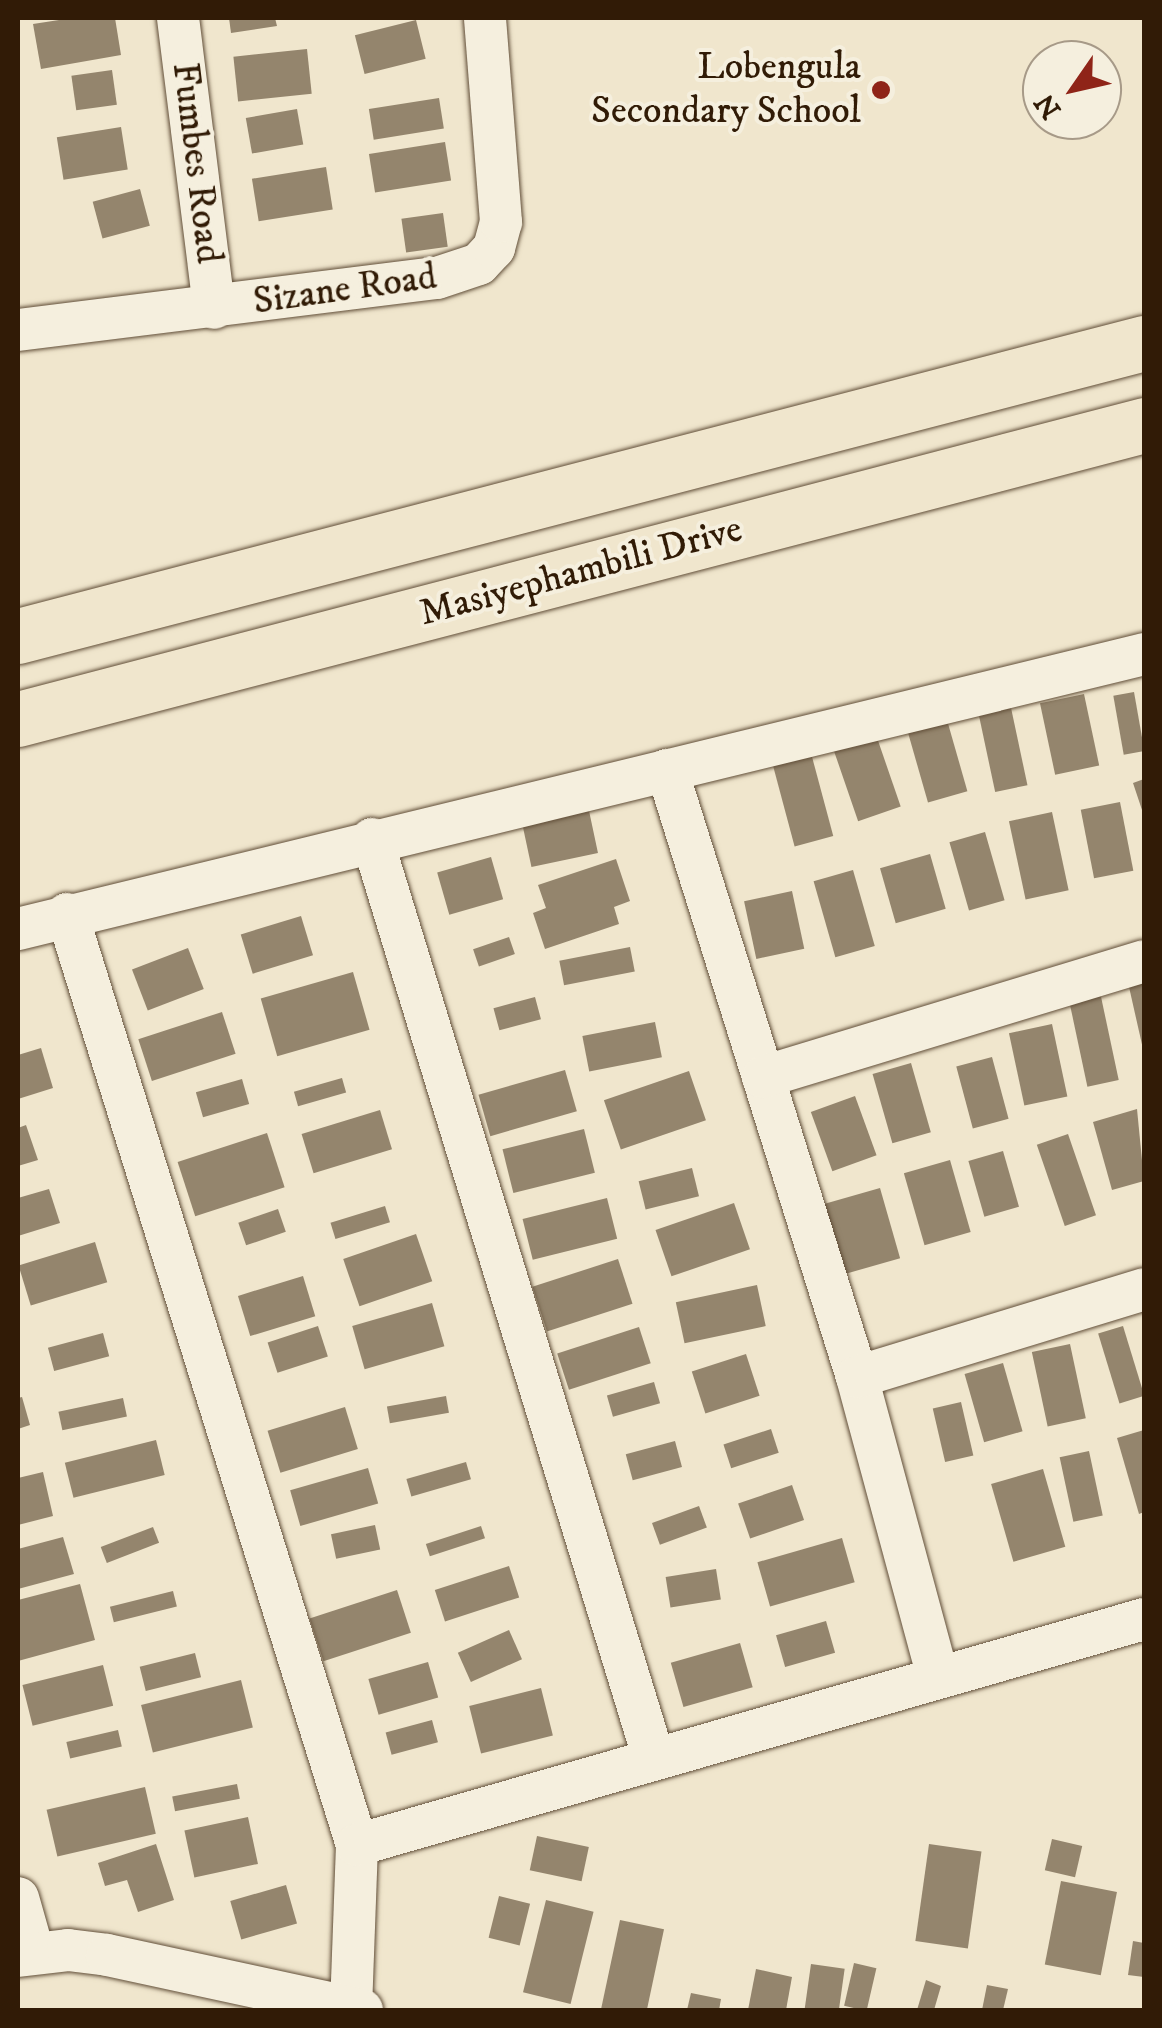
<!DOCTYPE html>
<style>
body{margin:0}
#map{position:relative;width:1162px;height:2028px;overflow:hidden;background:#f0e6cd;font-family:"IM FELL DW Pica",serif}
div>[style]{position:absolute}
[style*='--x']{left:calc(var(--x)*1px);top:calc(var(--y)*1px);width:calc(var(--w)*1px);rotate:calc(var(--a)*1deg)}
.building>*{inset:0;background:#94856d;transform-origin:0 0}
.roads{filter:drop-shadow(0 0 2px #614e38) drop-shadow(0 0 2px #614e38)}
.street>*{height:42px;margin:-21px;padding:0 21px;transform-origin:21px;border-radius:21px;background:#f5efde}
.primary>*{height:55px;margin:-27.5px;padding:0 27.5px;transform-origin:27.5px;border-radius:27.5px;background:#f0e6cd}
.dots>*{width:28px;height:28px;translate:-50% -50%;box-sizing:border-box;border:5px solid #f5efde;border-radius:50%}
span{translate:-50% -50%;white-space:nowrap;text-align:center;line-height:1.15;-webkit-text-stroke:8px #f5efde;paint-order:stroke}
.poi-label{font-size:38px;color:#311b06}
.right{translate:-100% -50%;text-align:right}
.street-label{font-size:38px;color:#311b06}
.frame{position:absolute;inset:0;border:20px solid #311b06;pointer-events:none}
.north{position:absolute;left:1022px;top:40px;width:100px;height:100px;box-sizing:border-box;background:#f5efde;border:2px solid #a79a88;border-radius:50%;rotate:236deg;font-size:28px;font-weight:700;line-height:40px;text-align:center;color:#311b06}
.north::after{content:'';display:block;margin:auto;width:35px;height:45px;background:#8f2418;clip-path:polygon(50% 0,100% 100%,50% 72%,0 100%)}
</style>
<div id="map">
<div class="building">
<div style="clip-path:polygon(72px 18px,115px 18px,121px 55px,41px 69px,33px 24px)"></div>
<div style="clip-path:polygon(229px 18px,275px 18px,277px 26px,231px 33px)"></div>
<div style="left:416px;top:20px;width:40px;height:63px;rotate:76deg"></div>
<div style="left:307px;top:49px;width:45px;height:74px;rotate:84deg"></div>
<div style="left:112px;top:70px;width:35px;height:41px;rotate:82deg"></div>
<div style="left:439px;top:98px;width:31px;height:71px;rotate:81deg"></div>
<div style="left:297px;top:109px;width:36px;height:52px;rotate:80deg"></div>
<div style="left:121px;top:127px;width:43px;height:65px;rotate:81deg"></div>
<div style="left:445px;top:142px;width:39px;height:77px;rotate:81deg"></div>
<div style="left:326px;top:167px;width:43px;height:75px;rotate:81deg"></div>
<div style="left:140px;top:189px;width:38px;height:49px;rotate:75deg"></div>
<div style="left:443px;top:213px;width:34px;height:42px;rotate:82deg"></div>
<div style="left:1134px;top:692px;width:60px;height:21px;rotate:80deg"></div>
<div style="left:1084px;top:694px;width:73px;height:45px;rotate:78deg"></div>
<div style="left:1010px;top:703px;width:84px;height:33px;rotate:78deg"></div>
<div style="left:947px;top:720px;width:74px;height:41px;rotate:74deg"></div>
<div style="left:874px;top:729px;width:82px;height:45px;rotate:71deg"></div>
<div style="left:811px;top:753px;width:86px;height:40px;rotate:75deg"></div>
<div style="clip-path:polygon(1144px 779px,1144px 816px,1133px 783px)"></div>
<div style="left:1120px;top:802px;width:70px;height:40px;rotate:79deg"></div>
<div style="left:588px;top:806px;width:48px;height:68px;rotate:78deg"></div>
<div style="left:1052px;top:812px;width:80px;height:44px;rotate:78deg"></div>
<div style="left:985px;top:832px;width:71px;height:37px;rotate:74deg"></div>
<div style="left:930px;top:854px;width:57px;height:52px;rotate:74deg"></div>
<div style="left:491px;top:857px;width:44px;height:56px;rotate:74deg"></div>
<div style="clip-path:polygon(616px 859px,630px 901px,614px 907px,619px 924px,545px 949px,533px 913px,546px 908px,538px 885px)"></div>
<div style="left:853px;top:870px;width:79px;height:41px;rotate:74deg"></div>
<div style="left:792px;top:891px;width:59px;height:49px;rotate:78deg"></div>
<div style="left:301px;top:916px;width:41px;height:63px;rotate:73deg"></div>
<div style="left:509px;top:937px;width:18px;height:38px;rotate:71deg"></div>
<div style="left:630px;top:947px;width:25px;height:72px;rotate:79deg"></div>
<div style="left:188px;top:948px;width:44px;height:60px;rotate:69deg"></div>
<div style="left:353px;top:972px;width:60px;height:96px;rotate:74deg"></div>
<div style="clip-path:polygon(1144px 974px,1144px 1049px,1143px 1049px,1127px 978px)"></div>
<div style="left:1100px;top:992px;width:90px;height:32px;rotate:78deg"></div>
<div style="left:535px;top:997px;width:23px;height:43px;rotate:75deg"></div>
<div style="left:222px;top:1012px;width:44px;height:88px;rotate:72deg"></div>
<div style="left:655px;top:1022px;width:36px;height:74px;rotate:79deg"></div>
<div style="left:1052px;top:1024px;width:74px;height:44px;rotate:78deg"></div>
<div style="clip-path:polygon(41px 1048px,53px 1088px,18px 1099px,18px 1055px)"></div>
<div style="left:992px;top:1057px;width:64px;height:37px;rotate:75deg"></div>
<div style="left:911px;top:1063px;width:72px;height:40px;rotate:74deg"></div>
<div style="left:565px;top:1070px;width:43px;height:90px;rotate:74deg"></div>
<div style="left:689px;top:1071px;width:52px;height:90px;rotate:71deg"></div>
<div style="left:342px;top:1078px;width:15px;height:50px;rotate:74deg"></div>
<div style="left:242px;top:1079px;width:26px;height:48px;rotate:74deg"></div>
<div style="left:855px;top:1096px;width:63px;height:47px;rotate:70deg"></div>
<div style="clip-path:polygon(1137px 1109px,1144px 1181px,1112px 1190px,1093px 1122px)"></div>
<div style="left:380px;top:1110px;width:41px;height:82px;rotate:73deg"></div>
<div style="clip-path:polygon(26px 1125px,38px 1160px,18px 1166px,18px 1128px)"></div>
<div style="left:584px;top:1129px;width:45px;height:84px;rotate:76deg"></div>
<div style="left:267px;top:1133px;width:57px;height:94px;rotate:72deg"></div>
<div style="left:1068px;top:1134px;width:86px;height:33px;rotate:71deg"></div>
<div style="left:1003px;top:1151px;width:58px;height:36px;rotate:74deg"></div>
<div style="left:950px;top:1160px;width:75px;height:48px;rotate:74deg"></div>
<div style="left:692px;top:1168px;width:29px;height:55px;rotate:76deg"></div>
<div style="left:880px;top:1188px;width:73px;height:61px;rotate:74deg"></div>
<div style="clip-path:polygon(49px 1189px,60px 1223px,18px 1236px,18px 1198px)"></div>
<div style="left:607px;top:1198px;width:42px;height:87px;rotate:76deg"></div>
<div style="left:734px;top:1203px;width:49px;height:83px;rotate:71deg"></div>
<div style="left:385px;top:1206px;width:17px;height:57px;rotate:73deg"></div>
<div style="left:278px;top:1209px;width:24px;height:42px;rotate:71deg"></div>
<div style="left:416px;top:1234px;width:50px;height:77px;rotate:71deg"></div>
<div style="left:95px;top:1242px;width:42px;height:80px;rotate:73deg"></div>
<div style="left:618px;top:1259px;width:47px;height:90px;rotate:72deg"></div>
<div style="left:303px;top:1276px;width:42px;height:68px;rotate:73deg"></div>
<div style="left:757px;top:1285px;width:42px;height:83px;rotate:78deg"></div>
<div style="left:432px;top:1303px;width:45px;height:83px;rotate:74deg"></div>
<div style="left:318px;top:1326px;width:32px;height:53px;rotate:72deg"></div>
<div style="left:1123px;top:1326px;width:73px;height:26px;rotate:73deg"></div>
<div style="left:639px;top:1327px;width:38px;height:86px;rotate:72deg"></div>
<div style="left:103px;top:1333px;width:24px;height:57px;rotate:75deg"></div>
<div style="left:1070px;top:1344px;width:76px;height:39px;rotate:78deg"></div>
<div style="left:746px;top:1354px;width:44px;height:57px;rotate:72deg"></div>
<div style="left:1003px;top:1363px;width:71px;height:40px;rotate:74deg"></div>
<div style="left:654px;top:1382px;width:22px;height:49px;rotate:74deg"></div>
<div style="left:446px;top:1396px;width:17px;height:60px;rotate:80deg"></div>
<div style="clip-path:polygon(22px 1397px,30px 1425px,18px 1429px,18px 1398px)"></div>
<div style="left:123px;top:1398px;width:19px;height:66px;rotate:78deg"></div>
<div style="left:961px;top:1402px;width:55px;height:29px;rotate:77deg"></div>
<div style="left:345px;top:1407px;width:44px;height:81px;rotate:73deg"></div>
<div style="left:771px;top:1429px;width:25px;height:50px;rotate:72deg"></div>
<div style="clip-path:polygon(1144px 1430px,1144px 1512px,1139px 1514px,1117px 1438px)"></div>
<div style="left:156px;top:1440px;width:36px;height:94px;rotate:76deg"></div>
<div style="left:675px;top:1441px;width:27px;height:51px;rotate:75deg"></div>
<div style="left:1089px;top:1451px;width:66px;height:30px;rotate:78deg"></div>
<div style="left:466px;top:1462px;width:18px;height:62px;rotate:74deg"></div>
<div style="left:368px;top:1468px;width:37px;height:81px;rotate:74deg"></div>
<div style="left:1043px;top:1469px;width:81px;height:54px;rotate:74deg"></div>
<div style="clip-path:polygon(43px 1472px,53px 1516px,18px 1525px,18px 1478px)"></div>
<div style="left:792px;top:1485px;width:37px;height:57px;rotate:71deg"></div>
<div style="left:699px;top:1506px;width:23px;height:50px;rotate:70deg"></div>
<div style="left:375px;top:1525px;width:25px;height:45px;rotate:78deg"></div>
<div style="left:481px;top:1526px;width:13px;height:58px;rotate:72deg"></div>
<div style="left:153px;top:1527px;width:17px;height:56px;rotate:69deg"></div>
<div style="clip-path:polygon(63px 1537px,74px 1574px,18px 1589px,18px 1549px)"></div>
<div style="left:842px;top:1538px;width:46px;height:88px;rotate:74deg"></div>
<div style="left:509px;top:1566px;width:33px;height:78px;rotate:72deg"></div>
<div style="left:716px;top:1569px;width:31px;height:51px;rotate:81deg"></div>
<div style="clip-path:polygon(80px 1584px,95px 1640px,18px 1661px,18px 1600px)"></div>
<div style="left:397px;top:1590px;width:45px;height:92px;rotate:72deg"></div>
<div style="left:173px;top:1591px;width:16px;height:65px;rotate:76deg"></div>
<div style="left:826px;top:1621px;width:33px;height:52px;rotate:74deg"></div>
<div style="left:509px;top:1630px;width:32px;height:56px;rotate:66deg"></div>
<div style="left:740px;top:1643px;width:46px;height:72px;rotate:74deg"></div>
<div style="left:195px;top:1653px;width:25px;height:57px;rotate:76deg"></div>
<div style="left:428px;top:1662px;width:37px;height:62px;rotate:74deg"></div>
<div style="left:103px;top:1665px;width:42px;height:83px;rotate:76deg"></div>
<div style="left:241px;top:1680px;width:49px;height:103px;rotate:76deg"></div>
<div style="left:541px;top:1688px;width:49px;height:74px;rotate:76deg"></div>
<div style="left:432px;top:1720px;width:23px;height:48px;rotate:75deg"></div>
<div style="left:118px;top:1730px;width:17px;height:53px;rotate:77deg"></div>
<div style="left:237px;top:1784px;width:15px;height:66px;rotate:79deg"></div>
<div style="left:145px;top:1787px;width:48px;height:101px;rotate:77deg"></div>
<div style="left:248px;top:1817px;width:48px;height:65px;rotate:78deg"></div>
<div style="left:537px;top:1836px;width:53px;height:35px;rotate:12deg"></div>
<div style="left:1052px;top:1839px;width:31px;height:32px;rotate:13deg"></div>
<div style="clip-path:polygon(156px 1844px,174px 1900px,138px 1912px,127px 1880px,105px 1886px,98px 1863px)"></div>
<div style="left:929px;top:1844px;width:53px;height:98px;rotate:8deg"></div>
<div style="left:1061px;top:1881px;width:57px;height:85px;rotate:11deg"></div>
<div style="left:286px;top:1885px;width:40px;height:58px;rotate:74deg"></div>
<div style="left:499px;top:1896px;width:32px;height:43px;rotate:14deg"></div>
<div style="left:546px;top:1900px;width:49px;height:95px;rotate:14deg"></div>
<div style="left:620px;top:1920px;width:45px;height:92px;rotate:12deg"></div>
<div style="clip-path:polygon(1133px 1941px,1144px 1943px,1144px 1977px,1128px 1975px)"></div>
<div style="left:854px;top:1963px;width:23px;height:44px;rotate:13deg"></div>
<div style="left:811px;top:1964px;width:34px;height:47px;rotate:8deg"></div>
<div style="clip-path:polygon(756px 1969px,792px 1977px,786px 2010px,748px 2010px)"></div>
<div style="clip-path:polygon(926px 1980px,941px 1986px,934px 2010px,917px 2010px)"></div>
<div style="clip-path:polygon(987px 1985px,1008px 1989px,1003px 2010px,982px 2010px)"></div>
<div style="clip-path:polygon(691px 1993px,721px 1999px,719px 2010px,687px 2010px)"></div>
</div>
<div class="roads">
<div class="street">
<div style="--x:178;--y:18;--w:292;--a:82.9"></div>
<div style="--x:18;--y:330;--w:422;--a:-7.1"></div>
<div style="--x:437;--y:278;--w:44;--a:-18.4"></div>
<div style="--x:479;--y:264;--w:22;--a:-47"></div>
<div style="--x:494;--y:248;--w:27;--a:-75"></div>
<div style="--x:501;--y:222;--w:205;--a:-94.5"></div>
<div style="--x:667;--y:770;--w:636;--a:72.62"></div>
<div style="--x:857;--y:1377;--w:308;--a:74.9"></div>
<div style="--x:372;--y:839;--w:959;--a:72.96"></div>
<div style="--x:67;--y:914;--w:975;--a:72.7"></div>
<div style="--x:357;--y:1845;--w:163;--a:92.1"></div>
<div style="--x:18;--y:929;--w:1159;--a:-13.72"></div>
<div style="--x:763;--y:1077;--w:398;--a:-16.9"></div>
<div style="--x:857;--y:1377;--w:300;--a:-17"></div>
<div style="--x:357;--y:1845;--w:819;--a:-16.02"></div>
<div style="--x:18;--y:1898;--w:55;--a:74.2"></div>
<div style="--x:18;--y:1956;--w:50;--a:-6.8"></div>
<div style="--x:68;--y:1950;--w:39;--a:7"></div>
<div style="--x:107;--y:1955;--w:261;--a:12.2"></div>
</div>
<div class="primary">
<div style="--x:18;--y:636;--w:1163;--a:-14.59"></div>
<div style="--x:18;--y:719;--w:1164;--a:-14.63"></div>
</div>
</div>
<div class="dots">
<div style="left:881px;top:90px;background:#8f2418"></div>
</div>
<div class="poi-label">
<span class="right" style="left:861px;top:90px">Lobengula<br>Secondary School</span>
</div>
<div class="street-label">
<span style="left:196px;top:163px;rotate:83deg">Fumbes Road</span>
<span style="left:345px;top:290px;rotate:-8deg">Sizane Road</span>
<span style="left:581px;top:572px;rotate:-15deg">Masiyephambili Drive</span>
</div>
<div class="frame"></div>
<div class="north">N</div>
</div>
